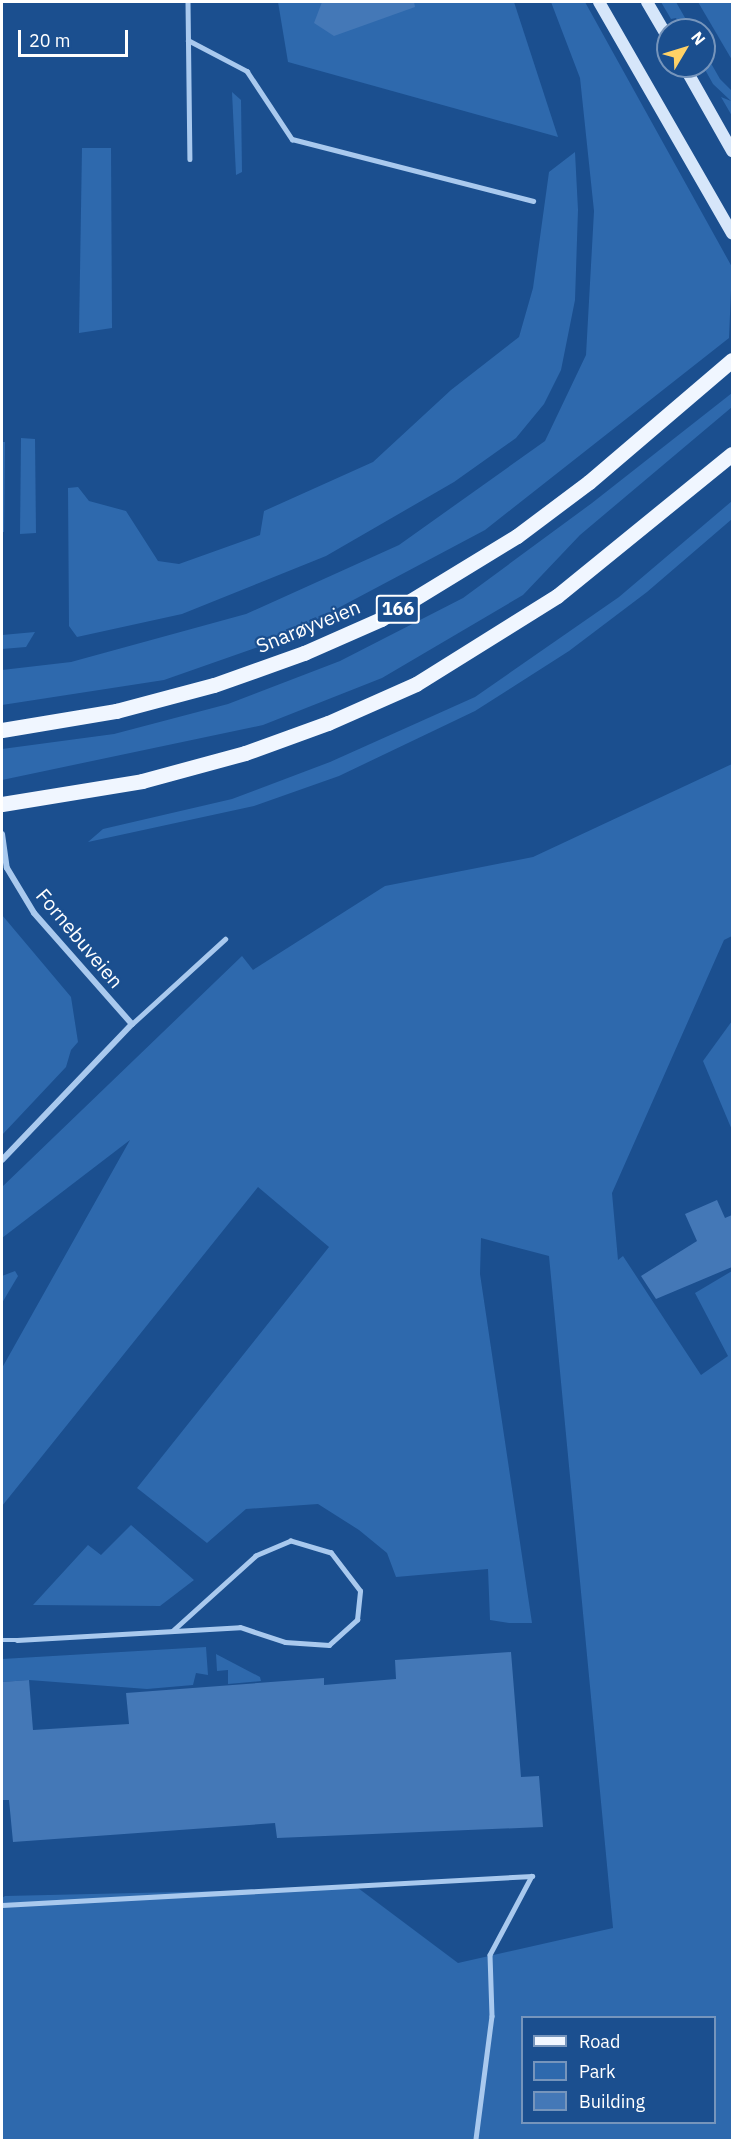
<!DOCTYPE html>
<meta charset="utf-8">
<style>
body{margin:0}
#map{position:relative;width:734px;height:2142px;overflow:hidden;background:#1b4f8f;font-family:"IBM Plex Sans",sans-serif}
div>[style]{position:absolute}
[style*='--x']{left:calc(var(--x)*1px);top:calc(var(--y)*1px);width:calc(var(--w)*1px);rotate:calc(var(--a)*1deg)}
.green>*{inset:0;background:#2e69ad}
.building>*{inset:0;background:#4478b7}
.lane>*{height:4.5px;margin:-2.25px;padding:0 2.25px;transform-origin:2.25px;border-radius:2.25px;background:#a9c9ee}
.street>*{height:6px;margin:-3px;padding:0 3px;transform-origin:3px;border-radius:3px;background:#a9c9ee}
.secondary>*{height:12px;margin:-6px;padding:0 6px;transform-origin:6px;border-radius:6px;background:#d6e6fa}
.primary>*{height:15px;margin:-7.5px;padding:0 7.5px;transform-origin:7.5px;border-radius:7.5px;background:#f0f6ff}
span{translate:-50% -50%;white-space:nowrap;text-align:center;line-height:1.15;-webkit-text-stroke:4.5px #1b4f8f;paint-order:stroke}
.shield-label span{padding:2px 4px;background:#1b4f8f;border:2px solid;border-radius:4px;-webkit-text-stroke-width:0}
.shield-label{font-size:18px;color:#fff;font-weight:700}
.street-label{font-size:20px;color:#fff}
.frame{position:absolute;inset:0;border:3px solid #fff;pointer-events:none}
.legend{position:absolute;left:521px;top:2016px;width:195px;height:108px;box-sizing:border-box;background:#1b4f8f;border:2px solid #7695bc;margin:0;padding:8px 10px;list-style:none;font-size:18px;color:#fff}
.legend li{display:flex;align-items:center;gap:12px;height:30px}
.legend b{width:30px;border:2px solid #7695bc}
.north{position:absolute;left:656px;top:18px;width:60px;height:60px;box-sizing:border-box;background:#1b4f8f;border:2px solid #7695bc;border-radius:50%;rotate:52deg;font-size:16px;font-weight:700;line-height:24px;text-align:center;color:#fff}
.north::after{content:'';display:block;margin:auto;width:21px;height:27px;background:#ffd166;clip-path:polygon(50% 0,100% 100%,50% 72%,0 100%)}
.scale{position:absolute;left:18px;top:30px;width:110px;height:27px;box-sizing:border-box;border:3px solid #fff;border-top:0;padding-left:8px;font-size:18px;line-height:21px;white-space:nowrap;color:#fff;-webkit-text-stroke:4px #1b4f8f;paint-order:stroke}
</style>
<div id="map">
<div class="green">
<div style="clip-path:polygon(278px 2px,514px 2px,558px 137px,288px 62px)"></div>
<div style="clip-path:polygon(551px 2px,585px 2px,732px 267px,729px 338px,485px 530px,278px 640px,164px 680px,2px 705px,2px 670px,71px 662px,246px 614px,399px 545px,545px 441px,586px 355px,594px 211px,580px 78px)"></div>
<div style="clip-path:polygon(661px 2px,676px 2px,692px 30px,683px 30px,676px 18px,671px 19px)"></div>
<div style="clip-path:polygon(698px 2px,732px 2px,732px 60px)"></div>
<div style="clip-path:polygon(704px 51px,720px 79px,732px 91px,732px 116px,721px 97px,731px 101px,713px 84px,703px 66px)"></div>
<div style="clip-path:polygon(232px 92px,241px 100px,242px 172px,236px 175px)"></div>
<div style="clip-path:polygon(82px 148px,111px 148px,112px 328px,79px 333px)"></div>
<div style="clip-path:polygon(575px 152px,578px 210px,575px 300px,561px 370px,544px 404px,516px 438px,454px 482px,326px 556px,182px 614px,77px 637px,69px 626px,68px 488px,78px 487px,89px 501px,126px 511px,158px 561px,179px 564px,260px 535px,264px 511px,373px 462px,451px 390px,519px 337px,533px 288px,549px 172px)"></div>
<div style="clip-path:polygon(732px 393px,732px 407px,580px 535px,523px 595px,382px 678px,263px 725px,2px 780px,2px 749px,114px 734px,228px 704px,340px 661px,463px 598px,592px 503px)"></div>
<div style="clip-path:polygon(21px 438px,35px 439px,36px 533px,20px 534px)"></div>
<div style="clip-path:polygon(2px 442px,5px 442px,4px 532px,2px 532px)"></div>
<div style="clip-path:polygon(732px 501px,732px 519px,647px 592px,569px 651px,475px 711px,339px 776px,254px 806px,88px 842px,103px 829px,232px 799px,330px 762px,475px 697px,619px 597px)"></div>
<div style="clip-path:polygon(35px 632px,26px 647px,2px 649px,2px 635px)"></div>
<div style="clip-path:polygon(evenodd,732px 764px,732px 936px,724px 940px,612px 1193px,618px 1260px,623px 1256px,701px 1375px,728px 1356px,695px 1293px,732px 1271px,732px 2140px,2px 2140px,2px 1898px,5px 1896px,358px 1888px,458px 1963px,613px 1928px,549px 1256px,481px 1238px,480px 1274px,532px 1623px,509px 1623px,490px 1620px,488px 1569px,396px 1577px,387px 1553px,359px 1530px,318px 1504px,246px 1509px,207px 1543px,137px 1488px,329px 1247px,258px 1187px,2px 1506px,2px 1368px,130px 1140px,2px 1238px,2px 1187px,242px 956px,253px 970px,385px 886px,533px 857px,732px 764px,522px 2018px,714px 2018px,714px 2122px,522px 2122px,522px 2018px)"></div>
<div style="clip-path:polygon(2px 915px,71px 997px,78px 1042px,71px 1050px,66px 1067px,2px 1135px)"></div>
<div style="clip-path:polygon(732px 1021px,732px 1130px,703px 1061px)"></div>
<div style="clip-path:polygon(15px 1271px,18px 1276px,2px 1303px,2px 1276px)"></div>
<div style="clip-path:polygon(131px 1525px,194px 1580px,160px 1606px,33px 1605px,88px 1545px,101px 1555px)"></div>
<div style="clip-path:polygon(206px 1647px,208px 1675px,196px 1673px,193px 1685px,147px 1689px,29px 1680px,2px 1682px,2px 1659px)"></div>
<div style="clip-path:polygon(216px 1654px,260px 1677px,261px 1681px,228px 1684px,228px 1670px,217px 1671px)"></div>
</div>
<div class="building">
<div style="clip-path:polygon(322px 2px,414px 2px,415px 7px,334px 36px,314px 23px)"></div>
<div style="clip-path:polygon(717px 1200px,725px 1218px,732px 1215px,732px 1267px,656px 1299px,641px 1276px,697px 1241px,685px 1214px)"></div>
<div style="clip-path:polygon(511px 1652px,521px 1777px,539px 1776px,543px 1827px,277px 1838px,275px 1823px,13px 1842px,9px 1800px,2px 1800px,2px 1682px,29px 1680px,33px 1730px,129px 1724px,126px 1693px,324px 1678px,324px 1685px,396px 1679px,395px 1660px)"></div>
</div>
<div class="lane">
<div style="--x:188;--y:2;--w:157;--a:89.3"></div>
<div style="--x:188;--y:40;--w:67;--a:27.7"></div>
<div style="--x:247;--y:71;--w:82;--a:56.5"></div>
<div style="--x:292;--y:139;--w:249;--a:14.4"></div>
<div style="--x:132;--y:1024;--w:126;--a:-42.4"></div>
<div style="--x:2;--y:1640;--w:15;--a:0"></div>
<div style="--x:17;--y:1640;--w:223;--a:-3.3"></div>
<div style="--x:240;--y:1627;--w:47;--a:18.4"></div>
<div style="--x:285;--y:1642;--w:44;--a:3.9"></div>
<div style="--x:329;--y:1645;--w:38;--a:-42"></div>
<div style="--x:357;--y:1620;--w:29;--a:-84"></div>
<div style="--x:360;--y:1591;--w:48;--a:-127.3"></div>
<div style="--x:331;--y:1553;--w:42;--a:-163.3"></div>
<div style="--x:291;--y:1541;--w:38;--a:157"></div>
<div style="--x:256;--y:1556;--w:112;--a:137.9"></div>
<div style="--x:2;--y:1905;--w:531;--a:-3.13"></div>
<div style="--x:532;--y:1876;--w:89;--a:118"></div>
<div style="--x:490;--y:1955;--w:61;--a:88.1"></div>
<div style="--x:492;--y:2016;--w:125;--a:97.4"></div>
</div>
<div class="street">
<div style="--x:2;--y:834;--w:34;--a:82"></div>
<div style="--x:7;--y:868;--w:52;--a:59"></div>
<div style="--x:34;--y:913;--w:148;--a:48.6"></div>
<div style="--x:132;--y:1024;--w:188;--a:133.7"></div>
</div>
<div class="secondary">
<div style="--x:599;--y:2;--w:267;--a:60.1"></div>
<div style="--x:647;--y:2;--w:42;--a:59.7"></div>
<div style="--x:684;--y:66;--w:98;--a:60.5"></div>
</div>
<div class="primary">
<div style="--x:2;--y:730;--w:116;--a:-9.5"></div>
<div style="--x:116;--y:711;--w:101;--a:-14.9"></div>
<div style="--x:214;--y:685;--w:96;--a:-19.6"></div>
<div style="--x:304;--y:653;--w:84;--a:-23.8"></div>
<div style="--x:381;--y:619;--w:159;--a:-31.4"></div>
<div style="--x:517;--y:536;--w:90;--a:-36.9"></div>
<div style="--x:589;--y:482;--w:188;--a:-40.5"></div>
<div style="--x:2;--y:804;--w:142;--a:-9.3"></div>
<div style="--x:142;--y:781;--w:107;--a:-15.2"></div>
<div style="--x:245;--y:753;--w:88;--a:-19.9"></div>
<div style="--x:328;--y:723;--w:96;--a:-23.9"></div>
<div style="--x:416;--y:684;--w:166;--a:-32"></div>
<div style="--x:557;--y:596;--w:225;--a:-39.1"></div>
</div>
<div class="shield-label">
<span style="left:398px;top:609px">166</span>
</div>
<div class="street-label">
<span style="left:308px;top:626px;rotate:-22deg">Snarøyveien</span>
<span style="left:80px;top:938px;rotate:50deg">Fornebuveien</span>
</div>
<div class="frame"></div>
<ul class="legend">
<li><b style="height:8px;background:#f0f6ff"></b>Road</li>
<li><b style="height:16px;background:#2e69ad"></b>Park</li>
<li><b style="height:16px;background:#4478b7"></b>Building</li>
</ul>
<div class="north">N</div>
<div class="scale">20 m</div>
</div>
